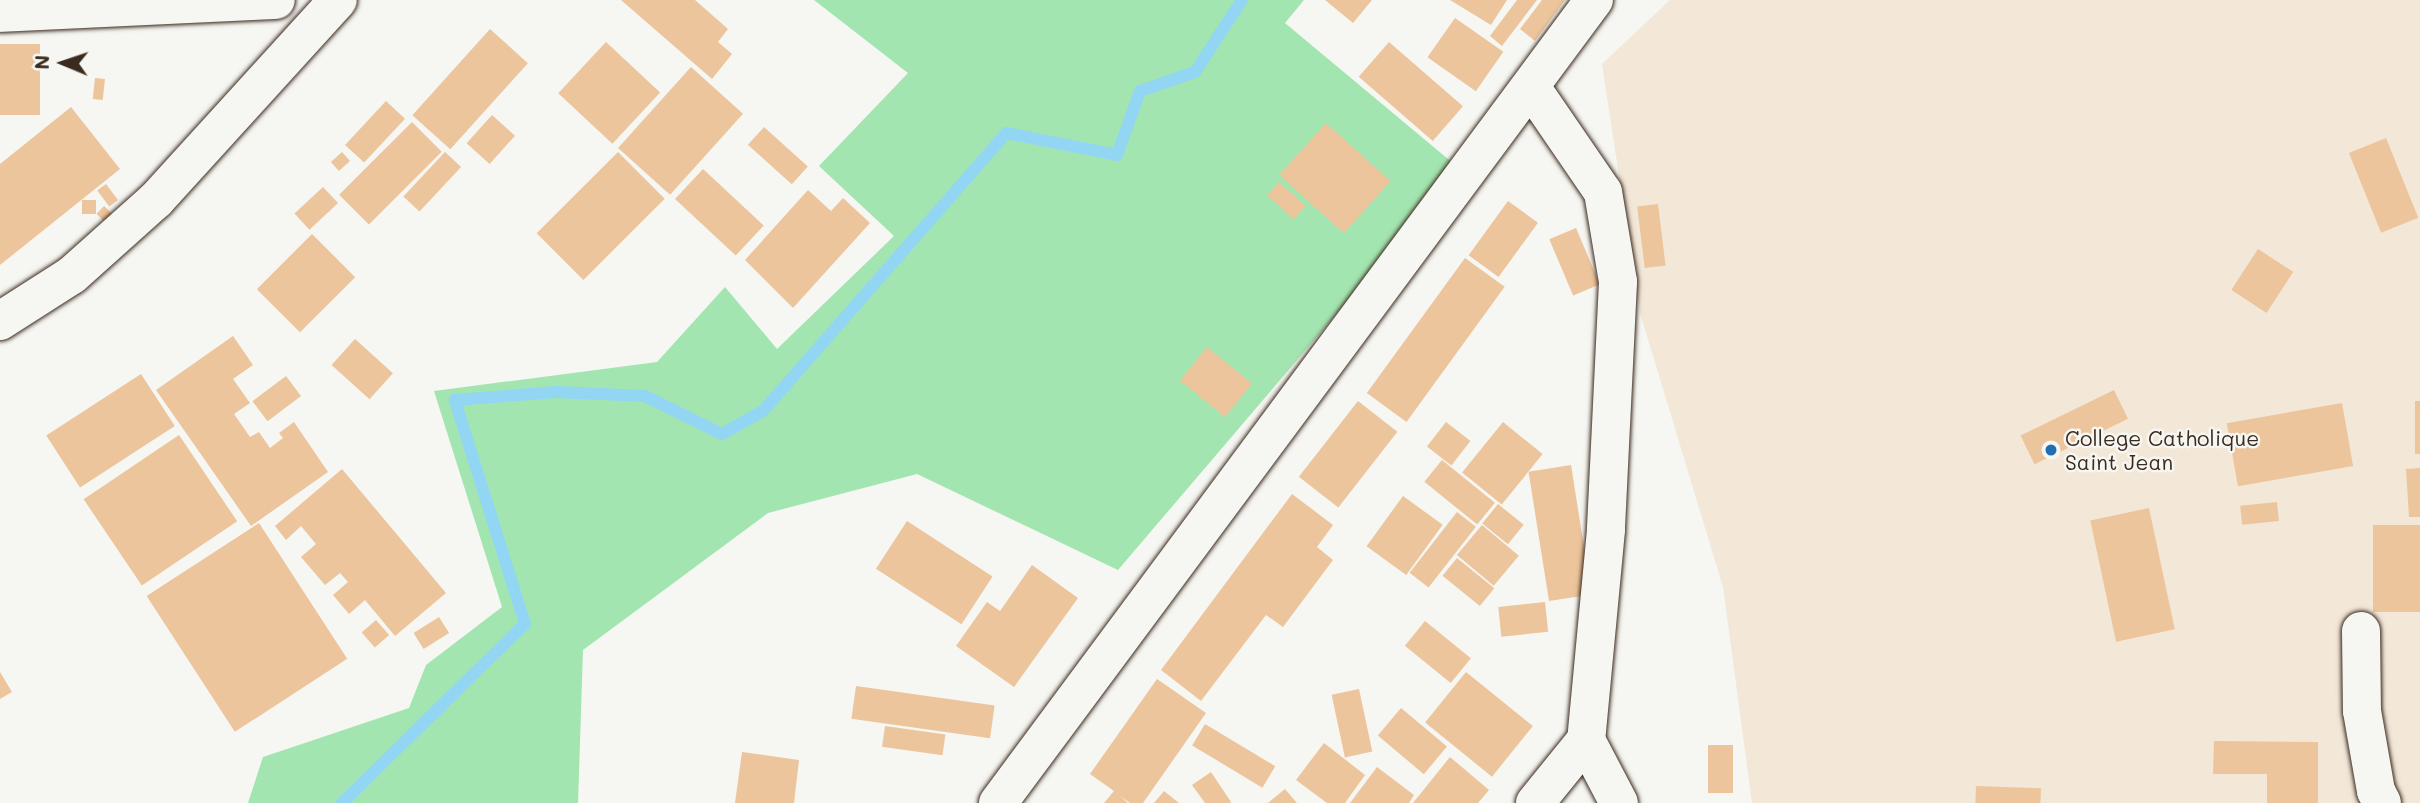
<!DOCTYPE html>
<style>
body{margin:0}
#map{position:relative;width:2420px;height:803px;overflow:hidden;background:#f6f6f2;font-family:Mali,sans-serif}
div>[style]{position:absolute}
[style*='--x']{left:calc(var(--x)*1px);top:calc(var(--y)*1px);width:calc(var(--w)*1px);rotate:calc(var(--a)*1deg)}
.built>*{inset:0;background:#f3e7d8}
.green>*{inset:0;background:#a3e5b0}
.stream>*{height:12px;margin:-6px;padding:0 6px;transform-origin:6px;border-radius:6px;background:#92d6f4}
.building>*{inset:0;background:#ecc59c;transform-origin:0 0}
.roads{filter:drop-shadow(0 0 2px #3b2a1e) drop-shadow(0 0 2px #3b2a1e)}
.minor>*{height:38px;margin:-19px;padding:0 19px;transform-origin:19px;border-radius:19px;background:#f6f6f2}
.dots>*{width:19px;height:19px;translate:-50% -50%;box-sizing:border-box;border:4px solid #f6f6f2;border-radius:50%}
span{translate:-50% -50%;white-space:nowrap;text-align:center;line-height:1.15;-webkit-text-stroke:5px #f6f6f2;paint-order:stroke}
.poi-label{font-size:21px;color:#3b2a1e}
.left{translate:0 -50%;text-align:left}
.north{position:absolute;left:28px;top:28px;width:70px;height:70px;-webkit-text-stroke:5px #f6f6f2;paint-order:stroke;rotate:272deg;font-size:19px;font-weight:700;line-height:28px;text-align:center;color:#3b2a1e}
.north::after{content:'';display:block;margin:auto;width:24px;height:32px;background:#3b2a1e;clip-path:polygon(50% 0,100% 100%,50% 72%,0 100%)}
</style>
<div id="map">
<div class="built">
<div style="clip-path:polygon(1670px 0,2420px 0,2420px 803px,1752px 803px,1723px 587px,1640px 313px,1602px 64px)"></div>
</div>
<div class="green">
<div style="clip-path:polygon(814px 0,1304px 0,1285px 23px,1460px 169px,1118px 570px,917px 474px,768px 513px,583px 650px,578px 803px,248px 803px,263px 757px,409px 708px,426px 665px,502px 607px,434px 391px,657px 362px,725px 287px,777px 349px,894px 236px,819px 166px,908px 73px)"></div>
</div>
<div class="stream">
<div style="--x:342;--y:803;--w:256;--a:-44.4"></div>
<div style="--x:525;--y:624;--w:235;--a:-107.4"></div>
<div style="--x:455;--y:400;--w:101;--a:-4.5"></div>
<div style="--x:556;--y:392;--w:89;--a:2.6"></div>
<div style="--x:645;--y:396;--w:86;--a:26.3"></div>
<div style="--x:722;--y:434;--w:47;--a:-29.3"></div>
<div style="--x:763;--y:411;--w:369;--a:-48.8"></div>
<div style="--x:1006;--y:133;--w:113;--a:11.2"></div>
<div style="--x:1117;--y:155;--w:68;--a:-70.2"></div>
<div style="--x:1140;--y:91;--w:58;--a:-19.1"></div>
<div style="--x:1195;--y:72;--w:86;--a:-56.9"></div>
</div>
<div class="building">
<div style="clip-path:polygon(621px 0,695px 0,728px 29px,718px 42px,732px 54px,712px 79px)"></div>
<div style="clip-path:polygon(1325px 0,1372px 0,1353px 23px)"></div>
<div style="clip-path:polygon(1450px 0,1507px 0,1491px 25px)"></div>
<div style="clip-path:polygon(1517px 0,1537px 0,1502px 46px,1490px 36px)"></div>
<div style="clip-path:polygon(1542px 0,1565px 0,1535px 41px,1520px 29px)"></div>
<div style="left:1455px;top:18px;width:59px;height:48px;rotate:35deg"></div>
<div style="left:490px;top:29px;width:51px;height:116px;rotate:42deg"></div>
<div style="left:606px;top:42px;width:74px;height:70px;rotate:43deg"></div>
<div style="left:1389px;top:42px;width:98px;height:46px;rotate:41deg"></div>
<div style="left:0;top:44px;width:40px;height:71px"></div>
<div style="left:691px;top:67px;width:70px;height:109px;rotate:42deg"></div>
<div style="left:95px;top:78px;width:10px;height:21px;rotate:6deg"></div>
<div style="left:386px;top:101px;width:26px;height:60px;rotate:43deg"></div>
<div style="clip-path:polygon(71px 107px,120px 169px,0 265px,0 164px)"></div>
<div style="left:492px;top:115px;width:31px;height:38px;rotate:42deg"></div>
<div style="left:412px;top:122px;width:42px;height:103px;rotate:45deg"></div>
<div style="left:1326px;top:123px;width:87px;height:70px;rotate:42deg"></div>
<div style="left:764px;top:127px;width:59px;height:24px;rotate:42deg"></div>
<div style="left:2386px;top:138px;width:86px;height:40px;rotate:68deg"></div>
<div style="left:342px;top:152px;width:12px;height:15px;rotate:48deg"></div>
<div style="left:445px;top:152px;width:22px;height:61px;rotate:43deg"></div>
<div style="left:618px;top:152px;width:66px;height:115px;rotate:45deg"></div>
<div style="left:703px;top:169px;width:83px;height:41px;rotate:43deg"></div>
<div style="left:1279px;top:182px;width:36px;height:18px;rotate:42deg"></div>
<div style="left:106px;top:184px;width:20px;height:11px;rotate:53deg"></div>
<div style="left:323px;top:187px;width:22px;height:39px;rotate:47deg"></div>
<div style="clip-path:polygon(808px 190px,831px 211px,843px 198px,870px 223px,793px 308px,745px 260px)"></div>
<div style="left:82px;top:200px;width:14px;height:14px"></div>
<div style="left:1508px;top:201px;width:37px;height:67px;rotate:36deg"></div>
<div style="left:1658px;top:204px;width:62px;height:21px;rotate:83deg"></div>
<div style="left:104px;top:206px;width:25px;height:11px;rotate:43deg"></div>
<div style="left:1576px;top:228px;width:61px;height:29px;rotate:67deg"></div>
<div style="left:312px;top:234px;width:61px;height:78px;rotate:45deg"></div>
<div style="left:2258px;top:249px;width:42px;height:49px;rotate:33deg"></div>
<div style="left:1465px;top:258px;width:49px;height:167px;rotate:36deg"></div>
<div style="clip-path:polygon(233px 336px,253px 365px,233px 379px,250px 403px,234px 414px,250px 437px,259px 432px,270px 448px,283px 438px,279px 433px,294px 422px,328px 472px,251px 526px,156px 390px)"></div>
<div style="left:355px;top:339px;width:51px;height:35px;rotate:42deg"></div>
<div style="left:1207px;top:347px;width:58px;height:43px;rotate:39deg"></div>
<div style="left:141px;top:374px;width:62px;height:113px;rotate:57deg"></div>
<div style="left:286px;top:376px;width:25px;height:42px;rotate:53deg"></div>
<div style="left:2114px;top:390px;width:32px;height:104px;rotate:64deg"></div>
<div style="left:1358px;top:401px;width:50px;height:96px;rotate:38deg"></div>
<div style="left:2415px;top:401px;width:5px;height:53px"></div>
<div style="left:2342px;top:403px;width:64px;height:117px;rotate:80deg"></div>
<div style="left:1446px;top:422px;width:31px;height:31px;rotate:38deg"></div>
<div style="left:1503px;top:422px;width:51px;height:65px;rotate:39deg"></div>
<div style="left:179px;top:435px;width:104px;height:115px;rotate:56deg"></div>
<div style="left:1442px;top:460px;width:68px;height:28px;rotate:39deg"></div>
<div style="left:1571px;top:465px;width:131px;height:43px;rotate:81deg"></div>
<div style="clip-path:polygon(2420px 468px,2420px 517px,2409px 517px,2406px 469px)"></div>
<div style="clip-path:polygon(342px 469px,446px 593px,395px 636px,365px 600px,349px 614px,333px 595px,348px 582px,340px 573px,325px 585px,301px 557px,316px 544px,301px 526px,286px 540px,275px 526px)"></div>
<div style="clip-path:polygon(1292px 494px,1333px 525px,1317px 547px,1333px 560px,1283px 627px,1266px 615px,1201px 701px,1161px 670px)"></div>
<div style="left:1403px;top:496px;width:49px;height:62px;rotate:36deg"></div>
<div style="left:2277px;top:502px;width:19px;height:37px;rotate:84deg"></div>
<div style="left:1498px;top:504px;width:33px;height:25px;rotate:39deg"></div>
<div style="left:2149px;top:508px;width:124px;height:60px;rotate:78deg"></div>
<div style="left:1457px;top:512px;width:24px;height:77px;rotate:38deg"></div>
<div style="left:907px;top:521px;width:102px;height:57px;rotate:33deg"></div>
<div style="left:259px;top:523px;width:162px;height:134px;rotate:57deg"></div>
<div style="left:1482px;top:525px;width:48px;height:39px;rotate:40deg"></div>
<div style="left:2420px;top:525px;width:87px;height:47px;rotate:90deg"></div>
<div style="left:1457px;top:558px;width:48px;height:23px;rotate:39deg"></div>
<div style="clip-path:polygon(1032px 565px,1078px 598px,1014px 687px,956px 646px,987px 602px,1000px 611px)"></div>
<div style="left:1545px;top:602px;width:30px;height:47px;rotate:84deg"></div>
<div style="left:439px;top:617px;width:19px;height:30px;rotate:58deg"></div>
<div style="left:376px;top:620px;width:20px;height:19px;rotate:49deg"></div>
<div style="left:1425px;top:621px;width:59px;height:32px;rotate:39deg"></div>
<div style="clip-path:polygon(0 672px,12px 692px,0 699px)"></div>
<div style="left:1466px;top:672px;width:86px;height:65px;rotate:39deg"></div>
<div style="clip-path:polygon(1157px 679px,1206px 713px,1143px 803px,1130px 803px,1120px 796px,1128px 803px,1104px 803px,1114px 791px,1090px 774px)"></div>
<div style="left:856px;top:686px;width:140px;height:33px;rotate:8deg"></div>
<div style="left:1359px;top:689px;width:64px;height:28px;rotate:78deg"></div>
<div style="left:1401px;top:708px;width:60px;height:36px;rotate:40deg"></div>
<div style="left:1205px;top:724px;width:82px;height:25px;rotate:31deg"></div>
<div style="left:885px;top:726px;width:61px;height:21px;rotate:8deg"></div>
<div style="clip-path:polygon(2214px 741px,2318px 742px,2318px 803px,2267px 803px,2267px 774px,2213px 774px)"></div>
<div style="clip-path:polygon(1324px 743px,1365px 775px,1345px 803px,1327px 803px,1296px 780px)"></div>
<div style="left:1708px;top:745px;width:25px;height:48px"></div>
<div style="clip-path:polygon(742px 752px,799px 760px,794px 803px,735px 803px)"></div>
<div style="clip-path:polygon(1450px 757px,1489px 790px,1478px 803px,1413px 803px)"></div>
<div style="clip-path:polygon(1377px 767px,1414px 795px,1409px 803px,1350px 803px)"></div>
<div style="clip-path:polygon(1211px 772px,1231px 802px,1230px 803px,1205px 803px,1192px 785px)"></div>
<div style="left:1976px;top:786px;width:65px;height:17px;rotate:2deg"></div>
<div style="clip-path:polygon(1285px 789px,1297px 803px,1268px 803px)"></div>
<div style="clip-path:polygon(1164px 791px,1179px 803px,1154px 803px)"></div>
</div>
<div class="roads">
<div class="minor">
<div style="--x:0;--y:13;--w:276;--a:-2.7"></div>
<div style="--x:1531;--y:87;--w:127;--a:55.6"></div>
<div style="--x:1603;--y:192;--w:91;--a:80.5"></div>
<div style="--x:1618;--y:282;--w:248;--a:92.8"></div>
<div style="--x:1606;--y:530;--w:211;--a:95.4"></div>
<div style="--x:1586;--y:740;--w:71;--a:62.4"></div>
<div style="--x:0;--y:321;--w:85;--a:-32.6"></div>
<div style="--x:72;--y:275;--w:113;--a:-41.8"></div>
<div style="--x:156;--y:200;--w:270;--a:-47.7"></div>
<div style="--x:2361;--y:631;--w:80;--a:89.3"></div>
<div style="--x:2362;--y:711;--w:81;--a:80.1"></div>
<div style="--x:2376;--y:791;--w:13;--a:63"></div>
<div style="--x:998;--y:803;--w:1000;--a:-53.42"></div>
<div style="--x:1535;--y:803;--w:81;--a:-51"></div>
</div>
</div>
<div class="dots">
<div style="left:2051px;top:450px;background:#1f6fb2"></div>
</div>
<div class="poi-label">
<span class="left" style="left:2065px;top:450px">College Catholique<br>Saint Jean</span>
</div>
<div class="north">N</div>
</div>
